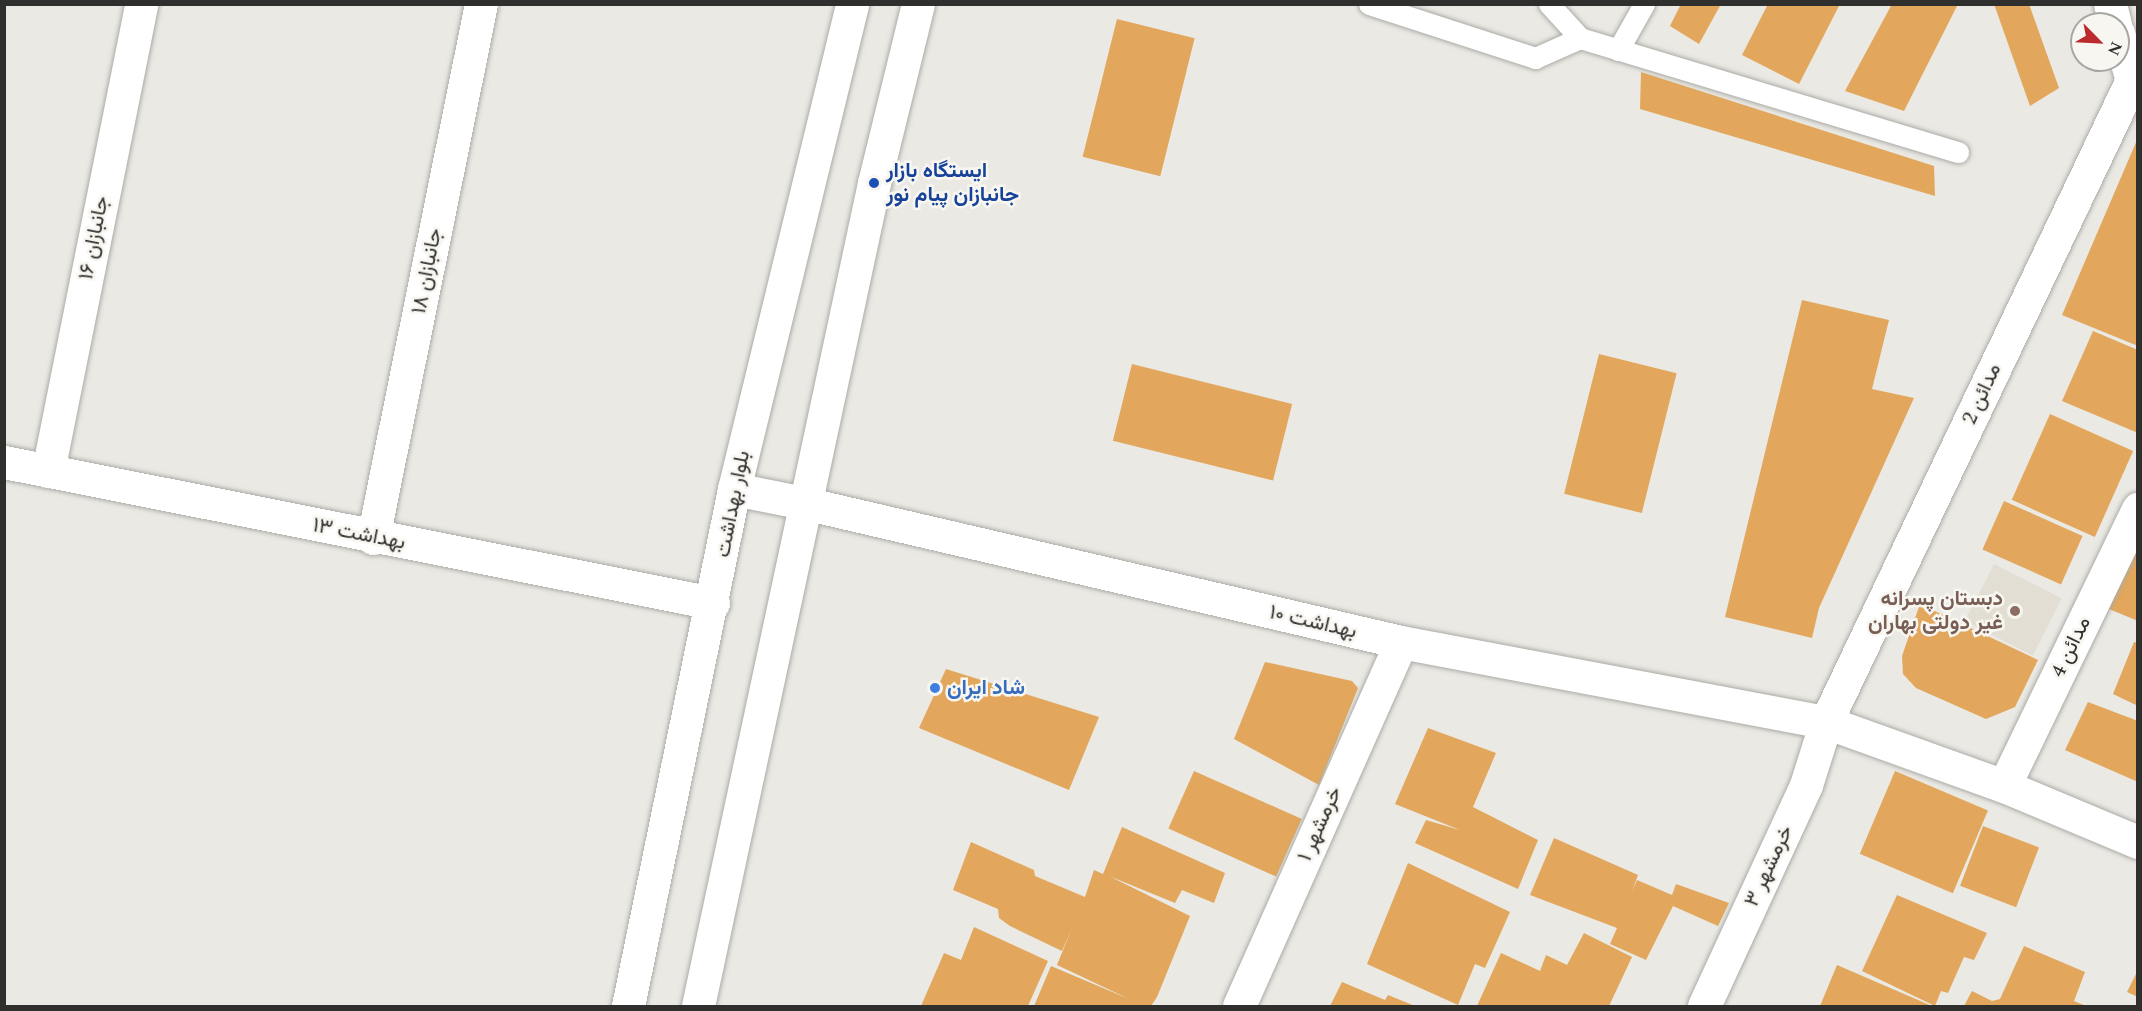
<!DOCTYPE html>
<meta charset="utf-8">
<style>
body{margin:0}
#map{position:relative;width:2142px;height:1011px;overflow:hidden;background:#eae9e4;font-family:Spectral,Vazirmatn,serif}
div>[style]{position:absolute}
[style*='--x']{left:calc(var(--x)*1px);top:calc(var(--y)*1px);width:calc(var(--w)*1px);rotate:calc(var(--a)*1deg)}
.built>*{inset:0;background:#e2ded3;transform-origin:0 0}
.building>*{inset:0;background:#e2a75c;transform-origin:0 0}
.roads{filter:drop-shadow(0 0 2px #acaba6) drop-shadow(0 0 2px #acaba6)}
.service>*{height:21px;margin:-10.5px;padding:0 10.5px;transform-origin:10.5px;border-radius:10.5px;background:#fff}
.minor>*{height:33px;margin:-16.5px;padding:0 16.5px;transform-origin:16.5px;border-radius:16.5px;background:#fff}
.secondary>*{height:33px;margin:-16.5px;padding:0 16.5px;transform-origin:16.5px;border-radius:16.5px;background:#fff}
.dots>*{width:16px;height:16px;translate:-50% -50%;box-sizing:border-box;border:3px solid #f8f6f1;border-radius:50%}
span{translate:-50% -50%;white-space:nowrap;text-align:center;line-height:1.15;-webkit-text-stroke:5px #f8f6f1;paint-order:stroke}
.transit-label{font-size:21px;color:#164399;font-weight:700}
.left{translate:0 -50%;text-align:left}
.street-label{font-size:21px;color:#2f2f2d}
.education-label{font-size:21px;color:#785e54;font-weight:700}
.right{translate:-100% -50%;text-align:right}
.shop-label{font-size:21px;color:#366cbe;font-weight:700}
.frame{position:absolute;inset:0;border:6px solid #2f2f2d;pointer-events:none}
.north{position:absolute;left:2070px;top:12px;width:60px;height:60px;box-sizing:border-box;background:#f8f6f1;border:2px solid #a8a6a3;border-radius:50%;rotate:114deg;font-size:16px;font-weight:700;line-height:24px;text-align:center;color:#2f2f2d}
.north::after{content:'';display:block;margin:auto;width:21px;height:27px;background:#bb2b2d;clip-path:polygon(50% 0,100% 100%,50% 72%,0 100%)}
</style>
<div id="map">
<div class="built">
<div style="left:1994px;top:564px;width:76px;height:64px;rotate:27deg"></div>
</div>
<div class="building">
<div style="clip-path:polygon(1681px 4px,1721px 4px,1699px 44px,1670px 26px)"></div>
<div style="clip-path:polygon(1768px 4px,1840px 4px,1799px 84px,1742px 55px)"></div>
<div style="clip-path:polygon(1892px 4px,1958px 4px,1904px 111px,1845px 91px)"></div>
<div style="clip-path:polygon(1994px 4px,2029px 4px,2059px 88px,2030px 106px)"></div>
<div style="left:1117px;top:19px;width:80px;height:142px;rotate:14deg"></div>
<div style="clip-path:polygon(1641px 72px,1934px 166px,1935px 196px,1640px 109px)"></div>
<div style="clip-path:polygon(2137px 140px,2138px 140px,2138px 346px,2062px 315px)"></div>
<div style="clip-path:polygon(1802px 300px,1889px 320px,1872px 389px,1914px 398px,1819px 608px,1812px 638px,1725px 617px)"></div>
<div style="clip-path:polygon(2093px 331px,2138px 350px,2138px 433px,2062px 401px)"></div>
<div style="left:1599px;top:354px;width:80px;height:144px;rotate:14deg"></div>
<div style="left:1132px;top:364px;width:165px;height:79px;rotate:14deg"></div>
<div style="left:2050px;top:414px;width:91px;height:94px;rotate:24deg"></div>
<div style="left:2004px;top:501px;width:86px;height:53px;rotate:24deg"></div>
<div style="clip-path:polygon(2137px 542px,2138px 542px,2138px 621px,2109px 609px)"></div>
<div style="clip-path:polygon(1920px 604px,2038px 660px,2015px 707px,1986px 719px,1916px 688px,1903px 674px,1902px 656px)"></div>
<div style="clip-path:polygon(2134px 642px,2138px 643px,2138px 706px,2113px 694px)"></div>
<div style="clip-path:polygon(1265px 662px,1352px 681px,1358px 688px,1319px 785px,1234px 739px)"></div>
<div style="clip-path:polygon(946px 669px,1099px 717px,1069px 790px,919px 728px)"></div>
<div style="clip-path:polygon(2088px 702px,2138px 721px,2138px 782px,2065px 750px)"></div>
<div style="clip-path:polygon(1428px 728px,1496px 753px,1473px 807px,1538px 840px,1518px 889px,1415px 843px,1426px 820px,1460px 830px,1395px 804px)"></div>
<div style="left:1194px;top:771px;width:118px;height:63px;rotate:24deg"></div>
<div style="left:1895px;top:771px;width:101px;height:90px;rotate:23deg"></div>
<div style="left:1983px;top:826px;width:60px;height:64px;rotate:21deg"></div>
<div style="clip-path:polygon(1122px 827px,1225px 873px,1214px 903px,1182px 890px,1175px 903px,1109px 876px,1190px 916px,1157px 997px,1151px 1006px,1034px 1006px,1051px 966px,1129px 999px,1057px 965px,1072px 928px,1062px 951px,1010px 926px,999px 918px,998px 909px,953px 890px,971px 842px,1034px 870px,1035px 876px,1085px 897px,1094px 870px,1103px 874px)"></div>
<div style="clip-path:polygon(1554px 838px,1638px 875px,1632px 891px,1637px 880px,1672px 895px,1676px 884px,1729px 903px,1718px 926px,1673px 906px,1646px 960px,1610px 944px,1617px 928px,1530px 895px)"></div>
<div style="clip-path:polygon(1408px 863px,1510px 912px,1485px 968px,1475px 964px,1458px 1005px,1367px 964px)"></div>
<div style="clip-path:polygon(1897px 895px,1987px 933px,1974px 960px,1964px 957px,1948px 993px,1941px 991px,1935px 1006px,1862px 971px)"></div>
<div style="clip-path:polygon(974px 927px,1048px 961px,1028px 1006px,921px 1006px,944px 953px,961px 960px)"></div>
<div style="clip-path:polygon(1584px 933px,1632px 957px,1609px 1006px,1477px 1006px,1501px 953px,1540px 971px,1546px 955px,1567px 965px)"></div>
<div style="clip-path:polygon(2024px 946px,2085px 972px,2074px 1001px,2086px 1006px,1964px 1006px,1972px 991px,1992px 1001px,2000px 999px)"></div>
<div style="clip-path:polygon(1837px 965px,1932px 1006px,1820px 1006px)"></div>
<div style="clip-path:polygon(2138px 970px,2138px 997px,2127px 992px)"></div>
<div style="clip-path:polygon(1342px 982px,1385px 1000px,1388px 995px,1415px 1006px,1330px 1006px)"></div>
</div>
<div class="roads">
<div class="service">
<div style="--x:1369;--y:4;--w:175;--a:18"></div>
<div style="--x:1535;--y:58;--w:49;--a:-24"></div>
<div style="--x:1580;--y:38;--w:395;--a:16.8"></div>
<div style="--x:1549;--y:4;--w:46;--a:47.6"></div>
<div style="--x:1618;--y:50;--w:53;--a:-60.5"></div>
</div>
<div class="minor">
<div style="--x:2110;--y:4;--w:21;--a:76"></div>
<div style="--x:2118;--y:33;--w:49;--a:73.4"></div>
<div style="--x:4;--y:462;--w:723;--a:11.25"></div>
<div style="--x:48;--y:471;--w:476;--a:-78.7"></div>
<div style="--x:804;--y:503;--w:613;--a:13.11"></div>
<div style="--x:1401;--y:642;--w:432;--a:10.7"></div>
<div style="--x:1826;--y:722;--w:189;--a:19.8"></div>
<div style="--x:2004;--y:786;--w:145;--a:22.7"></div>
<div style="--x:373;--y:538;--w:545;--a:-78.57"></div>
<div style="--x:2004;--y:786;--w:308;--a:-64.2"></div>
<div style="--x:1239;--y:1006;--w:398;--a:-66"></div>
<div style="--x:1704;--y:1006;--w:243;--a:-65.2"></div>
<div style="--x:1806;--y:785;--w:66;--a:-72.4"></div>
<div style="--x:1826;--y:722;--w:726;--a:-64.53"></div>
</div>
<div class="secondary">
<div style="--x:734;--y:489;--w:71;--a:11.3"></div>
<div style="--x:628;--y:1006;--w:528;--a:-78.41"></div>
<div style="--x:734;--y:489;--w:499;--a:-76.3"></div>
<div style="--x:698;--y:1006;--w:842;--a:-77.93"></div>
<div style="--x:874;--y:183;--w:184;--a:-76.2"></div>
</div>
</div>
<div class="dots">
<div style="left:874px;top:183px;background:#1a4fb4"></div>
<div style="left:2015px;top:611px;background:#8d6e63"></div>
<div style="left:935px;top:688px;background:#3f7fe0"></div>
</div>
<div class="transit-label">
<span class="left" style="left:886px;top:183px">ایستگاه بازار<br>جانبازان پیام نور</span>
</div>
<div class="street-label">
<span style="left:94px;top:238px;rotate:-79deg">جانبازان ۱۶</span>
<span style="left:427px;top:271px;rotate:-79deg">جانبازان ۱۸</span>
<span style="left:1982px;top:394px;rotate:-65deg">مدائن 2</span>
<span style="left:733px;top:504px;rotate:-79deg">بلوار بهداشت</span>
<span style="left:359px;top:534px;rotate:11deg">بهداشت ۱۳</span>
<span style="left:1313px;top:622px;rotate:13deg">بهداشت ۱۰</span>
<span style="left:2071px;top:647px;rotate:-64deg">مدائن 4</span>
<span style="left:1320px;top:824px;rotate:-66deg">خرمشهر ۱</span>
<span style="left:1769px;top:866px;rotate:-65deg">خرمشهر ۳</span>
</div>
<div class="education-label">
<span class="right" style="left:2003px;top:611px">دبستان پسرانه<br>غیر دولتی بهاران</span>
</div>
<div class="shop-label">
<span class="left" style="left:947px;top:688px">شاد ایران</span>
</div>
<div class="frame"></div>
<div class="north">N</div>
</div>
